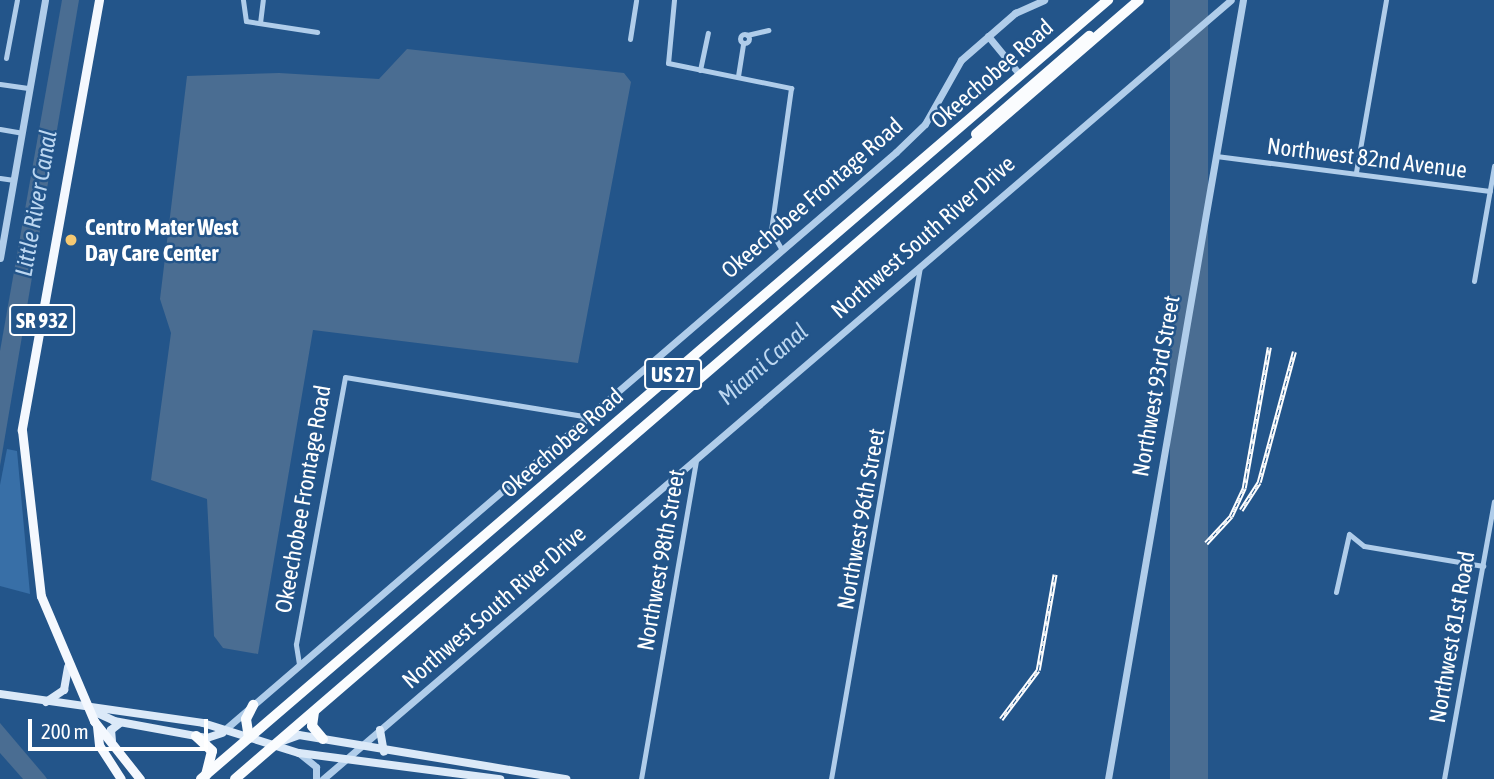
<!DOCTYPE html>
<style>
body{margin:0}
#map{position:relative;width:1494px;height:779px;overflow:hidden;background:#23558a;font-family:"Asap Condensed",sans-serif}
div>[style]{position:absolute}
[style*='--x']{left:calc(var(--x)*1px);top:calc(var(--y)*1px);width:calc(var(--w)*1px);rotate:calc(var(--a)*1deg)}
.green>*{inset:0;background:#386fa7}
.water>*{inset:0;background:#4a6d92;transform-origin:0 0}
.minor>*{height:5px;margin:-2.5px;padding:0 2.5px;transform-origin:2.5px;border-radius:2.5px;background:#b0cdea}
.minor>.ring{margin:-2.5px;padding:0;box-sizing:content-box;background:none;border:5px solid #b0cdea;border-radius:50%}
.tertiary>*{height:7px;margin:-3.5px;padding:0 3.5px;transform-origin:3.5px;border-radius:3.5px;background:#b0cdea}
.secondary>*{height:8px;margin:-4px;padding:0 4px;transform-origin:4px;border-radius:4px;background:#dbe9f8}
.primary>*{height:9px;margin:-4.5px;padding:0 4.5px;transform-origin:4.5px;border-radius:4.5px;background:#f4f8fe}
.trunk>*{height:10px;margin:-5px;padding:0 5px;transform-origin:5px;border-radius:5px;background:#fafcfe}
.rail>*{height:4.5px;margin-top:-2.25px;transform-origin:0;background:repeating-linear-gradient(90deg,#23558a 0 5px,#fff 0 10px);box-sizing:border-box;border-block:2px solid #fff}
.dots>*{width:19px;height:19px;translate:-50% -50%;box-sizing:border-box;border:4px solid #23558a;border-radius:50%}
span{translate:-50% -50%;white-space:nowrap;text-align:center;line-height:1.15;-webkit-text-stroke:5px #23558a;paint-order:stroke}
.shield-label span{padding:2px 5px;background:#23558a;border:2px solid;border-radius:5px;-webkit-text-stroke-width:0}
.shield-label{font-size:21px;color:#fff;font-weight:700}
.street-label{font-size:23px;color:#fff}
.poi-label{font-size:23px;color:#fff;font-weight:700}
.left{translate:0 -50%;text-align:left}
.water-label{font-size:24px;color:#bcd7f1;font-style:italic}
.scale{position:absolute;left:28px;top:719px;width:180px;height:32px;box-sizing:border-box;border:4px solid #fff;border-top:0;padding-left:9px;font-size:21px;line-height:24px;white-space:nowrap;color:#fff;-webkit-text-stroke:5px #23558a;paint-order:stroke}
</style>
<div id="map">
<div class="green">
<div style="clip-path:polygon(7px 449px,17px 451px,30px 594px,0 586px,0 485px)"></div>
</div>
<div class="water">
<div style="clip-path:polygon(62px 0,79px 0,0 466px,0 351px)"></div>
<div style="left:1170px;top:0;width:38px;height:1196px"></div>
<div style="clip-path:polygon(407px 49px,624px 73px,631px 82px,578px 363px,313px 330px,258px 654px,223px 648px,214px 636px,207px 499px,151px 480px,171px 333px,160px 299px,187px 76px,279px 73px,379px 79px)"></div>
<div style="clip-path:polygon(0 723px,45px 776px,47px 779px,23px 779px,0 753px)"></div>
</div>
<div class="minor">
<div style="--x:243;--y:0;--w:21;--a:82"></div>
<div style="--x:246;--y:21;--w:72;--a:8.8"></div>
<div style="--x:674;--y:0;--w:63;--a:95.4"></div>
<div style="--x:668;--y:63;--w:126;--a:11.5"></div>
<div style="--x:791;--y:88;--w:144;--a:98"></div>
<div style="--x:771;--y:231;--w:22;--a:60"></div>
<div style="--x:260;--y:23;--w:23;--a:-83"></div>
<div class="ring" style="left:740.5px;top:34.5px;width:4px;height:4px"></div>
<div style="--x:747;--y:35;--w:22;--a:-13"></div>
<div style="--x:630;--y:39;--w:39;--a:-81"></div>
<div style="--x:6;--y:58;--w:59;--a:-79.3"></div>
<div style="--x:700;--y:70;--w:38;--a:-78"></div>
<div style="--x:738;--y:76;--w:33;--a:-81"></div>
<div style="--x:0;--y:84;--w:30;--a:8"></div>
<div style="--x:0;--y:129;--w:22;--a:10"></div>
<div style="--x:1216;--y:156;--w:276;--a:7.3"></div>
<div style="--x:1356;--y:172;--w:175;--a:-80.1"></div>
<div style="--x:0;--y:178;--w:14;--a:8"></div>
<div style="--x:1474;--y:281;--w:117;--a:-80.1"></div>
<div style="--x:1336;--y:592;--w:59;--a:-77.4"></div>
<div style="--x:1349;--y:534;--w:19;--a:39"></div>
<div style="--x:1364;--y:546;--w:121;--a:9.5"></div>
<div style="--x:299;--y:664;--w:20;--a:-99"></div>
<div style="--x:296;--y:644;--w:271;--a:-79.6"></div>
<div style="--x:345;--y:377;--w:246;--a:9.3"></div>
<div style="--x:641;--y:779;--w:324;--a:-80.2"></div>
<div style="--x:831;--y:779;--w:520;--a:-80.14"></div>
<div style="--x:1444;--y:779;--w:282;--a:-79.8"></div>
</div>
<div class="tertiary">
<div style="--x:988;--y:36;--w:50;--a:50.6"></div>
<div style="--x:0;--y:258;--w:262;--a:-80.1"></div>
<div style="--x:222;--y:732;--w:889;--a:-40.71"></div>
<div style="--x:896;--y:152;--w:40;--a:-44"></div>
<div style="--x:925;--y:124;--w:73;--a:-60.6"></div>
<div style="--x:961;--y:60;--w:72;--a:-41"></div>
<div style="--x:1015;--y:13;--w:32;--a:-24"></div>
<div style="--x:299;--y:753;--w:22;--a:39"></div>
<div style="--x:316;--y:767;--w:12;--a:90"></div>
<div style="--x:323;--y:779;--w:1196;--a:-40.63"></div>
<div style="--x:1108;--y:779;--w:791;--a:-80.17"></div>
</div>
<div class="secondary">
<div style="--x:0;--y:694;--w:205;--a:8.1"></div>
<div style="--x:203;--y:723;--w:101;--a:17.4"></div>
<div style="--x:299;--y:753;--w:203;--a:7.4"></div>
<div style="--x:46;--y:702;--w:22;--a:-34"></div>
<div style="--x:64;--y:690;--w:23;--a:-80"></div>
<div style="--x:93;--y:711;--w:23;--a:25"></div>
<div style="--x:114;--y:721;--w:95;--a:10.4"></div>
<div style="--x:207;--y:738;--w:16;--a:-18"></div>
<div style="--x:380;--y:730;--w:22;--a:80"></div>
<div style="--x:112;--y:741;--w:11;--a:-95"></div>
<div style="--x:111;--y:730;--w:11;--a:-38"></div>
<div style="--x:280;--y:742;--w:20;--a:-20"></div>
<div style="--x:299;--y:735;--w:271;--a:9.4"></div>
</div>
<div class="primary">
<div style="--x:99;--y:0;--w:437;--a:100.2"></div>
<div style="--x:22;--y:430;--w:167;--a:83.5"></div>
<div style="--x:41;--y:596;--w:136;--a:67"></div>
<div style="--x:94;--y:721;--w:74;--a:51.6"></div>
<div style="--x:97;--y:726;--w:19;--a:84"></div>
<div style="--x:99;--y:745;--w:40;--a:57.1"></div>
</div>
<div class="trunk">
<div style="--x:976;--y:134;--w:150;--a:-40.9"></div>
<div style="--x:314;--y:712;--w:14;--a:98"></div>
<div style="--x:312;--y:726;--w:17;--a:50"></div>
<div style="--x:196;--y:736;--w:22;--a:43"></div>
<div style="--x:212;--y:751;--w:25;--a:104"></div>
<div style="--x:249;--y:738;--w:19;--a:-99"></div>
<div style="--x:246;--y:719;--w:16;--a:-63"></div>
<div style="--x:201;--y:779;--w:1196;--a:-40.66"></div>
<div style="--x:235;--y:779;--w:1193;--a:-40.75"></div>
</div>
<div class="rail">
<div style="--x:1241;--y:510;--w:33;--a:-57"></div>
<div style="--x:1259;--y:482;--w:135;--a:-74.9"></div>
<div style="--x:1206;--y:543;--w:37;--a:-47"></div>
<div style="--x:1231;--y:516;--w:31;--a:-65"></div>
<div style="--x:1244;--y:488;--w:143;--a:-79.9"></div>
<div style="--x:1001;--y:719;--w:61;--a:-52.9"></div>
<div style="--x:1038;--y:670;--w:97;--a:-80"></div>
</div>
<div class="dots">
<div style="left:71px;top:240px;background:#f5c973"></div>
</div>
<div class="shield-label">
<span style="left:42px;top:320px">SR 932</span>
<span style="left:673px;top:374px">US 27</span>
</div>
<div class="street-label">
<span style="left:992px;top:74px;rotate:-41deg">Okeechobee Road</span>
<span style="left:1367px;top:158px;rotate:7deg">Northwest 82nd Avenue</span>
<span style="left:812px;top:198px;rotate:-41deg">Okeechobee Frontage Road</span>
<span style="left:923px;top:237px;rotate:-41deg">Northwest South River Drive</span>
<span style="left:1156px;top:386px;rotate:-80deg">Northwest 93rd Street</span>
<span style="left:562px;top:443px;rotate:-41deg">Okeechobee Road</span>
<span style="left:303px;top:499px;rotate:-80deg">Okeechobee Frontage Road</span>
<span style="left:861px;top:519px;rotate:-80deg">Northwest 96th Street</span>
<span style="left:661px;top:560px;rotate:-80deg">Northwest 98th Street</span>
<span style="left:494px;top:607px;rotate:-41deg">Northwest South River Drive</span>
<span style="left:1452px;top:637px;rotate:-80deg">Northwest 81st Road</span>
</div>
<div class="poi-label">
<span class="left" style="left:85px;top:240px">Centro Mater West<br>Day Care Center</span>
</div>
<div class="water-label">
<span style="left:36px;top:203px;rotate:-80deg">Little River Canal</span>
<span style="left:763px;top:364px;rotate:-41deg">Miami Canal</span>
</div>
<div class="scale">200 m</div>
</div>
